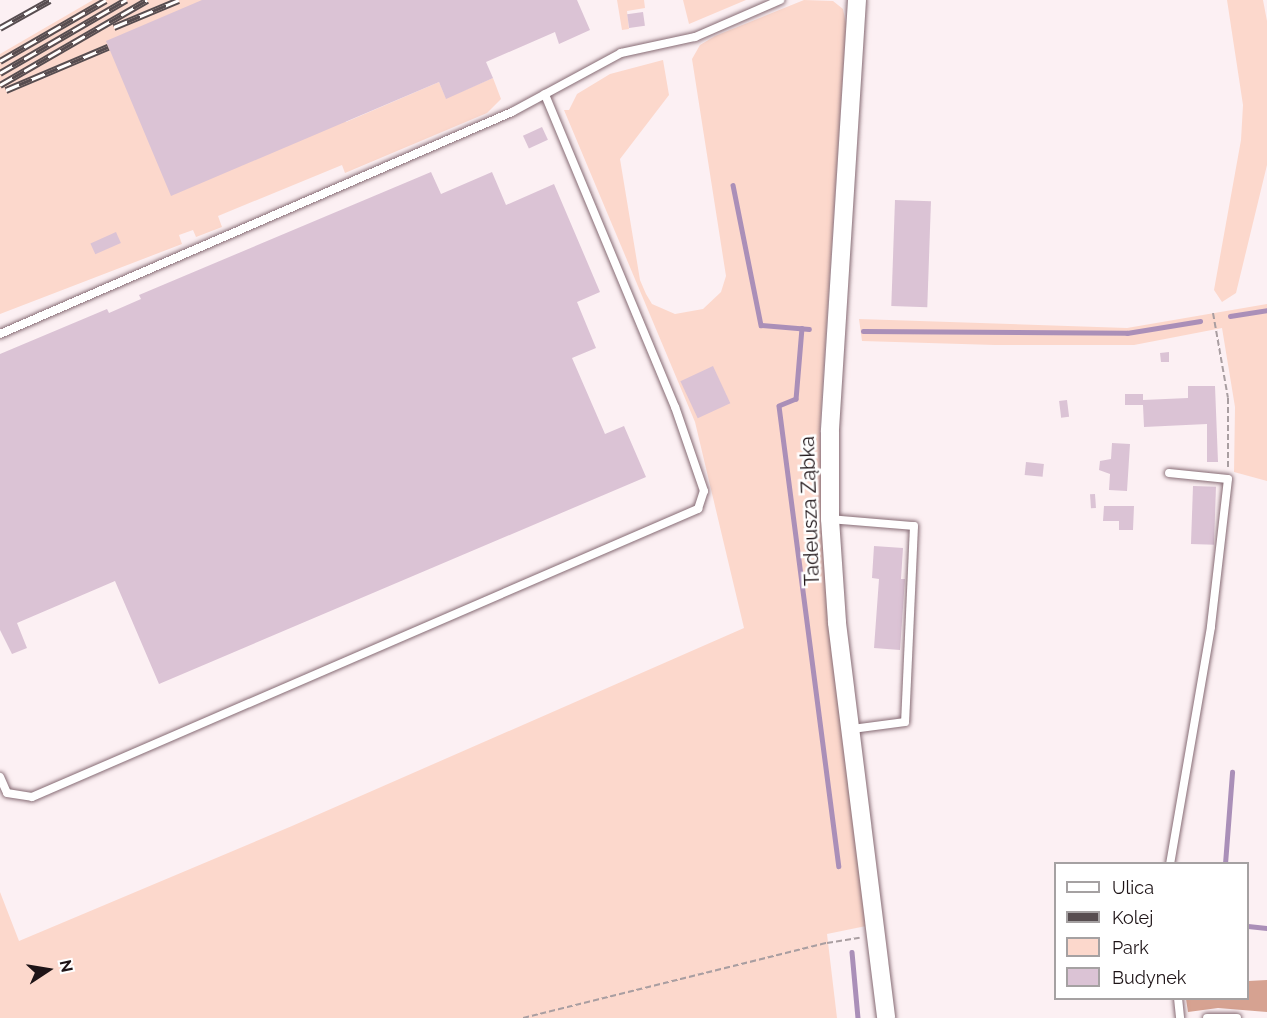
<!DOCTYPE html>
<meta charset="utf-8">
<style>
body{margin:0}
#map{position:relative;width:1267px;height:1018px;overflow:hidden;background:#fcf0f3;font-family:Raleway,sans-serif}
div>[style]{position:absolute}
[style*='--x']{left:calc(var(--x)*1px);top:calc(var(--y)*1px);width:calc(var(--w)*1px);rotate:calc(var(--a)*1deg)}
.green>*{inset:0;background:#fcd8cc}
.forest>*{inset:0;background:#d6a291}
.stream>*{height:4.5px;margin:-2.25px;padding:0 2.25px;transform-origin:2.25px;border-radius:2.25px;background:#aa8fb8}
.building>*{inset:0;background:#dbc3d5;transform-origin:0 0}
.path>*{height:2px;margin-top:-1px;transform-origin:0;background:repeating-linear-gradient(90deg,#a99ea1 0 6px,transparent 0 9px)}
.roads{filter:drop-shadow(0 0 2px #866b74) drop-shadow(0 0 2px #866b74)}
.service>*{height:8px;margin:-4px;padding:0 4px;transform-origin:4px;border-radius:4px;background:#fff}
.tertiary>*{height:18px;margin:-9px;padding:0 9px;transform-origin:9px;border-radius:9px;background:#fff}
.rail>*{height:7px;margin-top:-3.5px;transform-origin:0;background:repeating-linear-gradient(90deg,#fff 0 14px,#574d50 0 28px);box-sizing:border-box;border-block:2px solid #574d50}
span{translate:-50% -50%;white-space:nowrap;text-align:center;line-height:1.15;-webkit-text-stroke:5px #fff;paint-order:stroke}
.street-label{font-size:20px;color:#1e1417}
.legend{position:absolute;left:1054px;top:862px;width:195px;height:138px;box-sizing:border-box;background:#fff;border:2px solid #a5a1a2;margin:0;padding:8px 10px;list-style:none;font-size:18px;color:#1e1417}
.legend li{display:flex;align-items:center;gap:12px;height:30px}
.legend b{width:30px;border:2px solid #a5a1a2}
.north{position:absolute;left:18px;top:940px;width:60px;height:60px;-webkit-text-stroke:4px #fff;paint-order:stroke;rotate:78deg;font-size:16px;font-weight:700;line-height:24px;text-align:center;color:#1e1417}
.north::after{content:'';display:block;margin:auto;width:21px;height:27px;background:#1e1417;clip-path:polygon(50% 0,100% 100%,50% 72%,0 100%)}
</style>
<div id="map">
<div class="green">
<div style="clip-path:polygon(93px 0,293px 0,346px 122px,439px 82px,446px 98px,493px 78px,501px 99px,487px 113px,345px 173px,342px 165px,218px 216px,222px 227px,196px 237px,193px 230px,179px 235px,182px 244px,0 314px,0 54px)"></div>
<div style="clip-path:polygon(617px 0,644px 0,645px 8px,627px 11px,629px 29px,622px 30px)"></div>
<div style="clip-path:polygon(683px 0,746px 0,689px 24px)"></div>
<div style="clip-path:polygon(804px 0,833px 1px,843px 9px,846px 24px,820px 426px,822px 509px,828px 608px,866px 926px,827px 934px,837px 1018px,0 1018px,0 892px,19px 941px,292px 826px,744px 628px,695px 422px,564px 110px,569px 110px,577px 94px,610px 74px,663px 60px,669px 95px,620px 159px,640px 280px,646px 294px,652px 304px,675px 314px,703px 309px,721px 292px,726px 276px,692px 59px,700px 45px,715px 36px)"></div>
<div style="clip-path:polygon(1227px 0,1263px 0,1267px 21px,1267px 165px,1236px 293px,1222px 302px,1214px 290px,1241px 140px,1243px 105px)"></div>
<div style="clip-path:polygon(1267px 304px,1267px 481px,1234px 472px,1235px 407px,1222px 328px,1134px 345px,995px 345px,862px 341px,859px 319px,1127px 328px)"></div>
</div>
<div class="forest">
<div style="clip-path:polygon(1267px 980px,1267px 1012px,1218px 1008px,1188px 1012px,1186px 999px,1248px 998px,1248px 981px)"></div>
</div>
<div class="stream">
<div style="--x:733;--y:185;--w:143;--a:78.7"></div>
<div style="--x:761;--y:325;--w:48;--a:4.8"></div>
<div style="--x:1230;--y:316;--w:37;--a:-9"></div>
<div style="--x:802;--y:328;--w:71;--a:94.8"></div>
<div style="--x:796;--y:399;--w:18;--a:158"></div>
<div style="--x:779;--y:406;--w:464;--a:82.6"></div>
<div style="--x:863;--y:331;--w:264;--a:0.4"></div>
<div style="--x:1127;--y:333;--w:74;--a:-9.3"></div>
<div style="--x:1225;--y:864;--w:92;--a:-85.6"></div>
<div style="--x:1248;--y:926;--w:19;--a:6"></div>
<div style="--x:852;--y:952;--w:66;--a:84.8"></div>
</div>
<div class="building">
<div style="clip-path:polygon(202px 0,577px 0,590px 30px,559px 44px,555px 32px,486px 62px,493px 78px,446px 99px,439px 82px,171px 196px,106px 41px)"></div>
<div style="left:643px;top:12px;width:14px;height:16px;rotate:82deg"></div>
<div style="left:542px;top:127px;width:14px;height:21px;rotate:65deg"></div>
<div style="clip-path:polygon(431px 172px,441px 194px,492px 172px,506px 205px,554px 184px,600px 292px,577px 302px,596px 348px,572px 358px,605px 434px,624px 426px,646px 477px,159px 684px,115px 581px,17px 623px,27px 648px,12px 654px,0 630px,0 354px,107px 309px,109px 313px,141px 299px,139px 295px)"></div>
<div style="left:895px;top:200px;width:36px;height:106px;rotate:2deg"></div>
<div style="left:116px;top:232px;width:12px;height:28px;rotate:66deg"></div>
<div style="clip-path:polygon(1169px 352px,1169px 362px,1161px 362px,1160px 353px)"></div>
<div style="left:713px;top:366px;width:41px;height:36px;rotate:65deg"></div>
<div style="clip-path:polygon(1188px 386px,1215px 386px,1218px 462px,1207px 462px,1207px 424px,1144px 427px,1143px 405px,1125px 405px,1125px 394px,1143px 394px,1143px 400px,1188px 398px)"></div>
<div style="left:1067px;top:400px;width:17px;height:8px;rotate:83deg"></div>
<div style="clip-path:polygon(1112px 443px,1130px 444px,1127px 491px,1109px 490px,1110px 474px,1099px 470px,1100px 461px,1111px 459px)"></div>
<div style="left:1026px;top:462px;width:18px;height:13px;rotate:6deg"></div>
<div style="left:1193px;top:486px;width:23px;height:58px;rotate:2deg"></div>
<div style="left:1095px;top:494px;width:14px;height:5px;rotate:86deg"></div>
<div style="clip-path:polygon(1104px 506px,1134px 506px,1133px 530px,1119px 530px,1119px 521px,1103px 521px)"></div>
<div style="clip-path:polygon(874px 546px,903px 548px,901px 579px,905px 579px,900px 650px,874px 648px,879px 579px,872px 578px)"></div>
</div>
<div class="path">
<div style="--x:1213;--y:313;--w:86;--a:80"></div>
<div style="--x:1228;--y:398;--w:70;--a:90"></div>
<div style="--x:523;--y:1018;--w:313;--a:-13.9"></div>
<div style="--x:827;--y:943;--w:33;--a:-9"></div>
</div>
<div class="roads">
<div class="service">
<div style="--x:0;--y:334;--w:558;--a:-23.44"></div>
<div style="--x:512;--y:112;--w:124;--a:-28.4"></div>
<div style="--x:621;--y:53;--w:76;--a:-12.2"></div>
<div style="--x:695;--y:37;--w:93;--a:-23.5"></div>
<div style="--x:1169;--y:473;--w:59;--a:5.8"></div>
<div style="--x:1228;--y:479;--w:149;--a:96.6"></div>
<div style="--x:1211;--y:627;--w:241;--a:99.8"></div>
<div style="--x:830;--y:519;--w:84;--a:4.8"></div>
<div style="--x:914;--y:526;--w:196;--a:92.6"></div>
<div style="--x:905;--y:722;--w:53;--a:172.5"></div>
<div style="--x:0;--y:777;--w:17;--a:66"></div>
<div style="--x:7;--y:793;--w:25;--a:9"></div>
<div style="--x:32;--y:797;--w:726;--a:-23.39"></div>
<div style="--x:698;--y:509;--w:19;--a:-72"></div>
<div style="--x:704;--y:491;--w:89;--a:-109"></div>
<div style="--x:675;--y:407;--w:339;--a:-112.6"></div>
<div style="--x:1178;--y:998;--w:20;--a:84"></div>
<div style="--x:1207;--y:1018;--w:30;--a:0"></div>
</div>
<div class="tertiary">
<div style="--x:857;--y:0;--w:433;--a:93.6"></div>
<div style="--x:830;--y:432;--w:87;--a:90"></div>
<div style="--x:830;--y:519;--w:104;--a:86.1"></div>
<div style="--x:837;--y:623;--w:398;--a:82.9"></div>
</div>
</div>
<div class="rail">
<div style="--x:114;--y:27;--w:70;--a:-22.6"></div>
<div style="--x:0;--y:28;--w:57;--a:-29.2"></div>
<div style="--x:0;--y:61;--w:122;--a:-29.9"></div>
<div style="--x:0;--y:73;--w:146;--a:-30.1"></div>
<div style="--x:0;--y:85;--w:170;--a:-30"></div>
<div style="--x:6;--y:90;--w:111;--a:-22.9"></div>
</div>
<div class="street-label">
<span style="left:810px;top:511px;rotate:-92deg">Tadeusza Ząbka</span>
</div>
<ul class="legend">
<li><b style="height:8px;background:#fff"></b>Ulica</li>
<li><b style="height:8px;background:#574d50"></b>Kolej</li>
<li><b style="height:16px;background:#fcd8cc"></b>Park</li>
<li><b style="height:16px;background:#dbc3d5"></b>Budynek</li>
</ul>
<div class="north">N</div>
</div>
